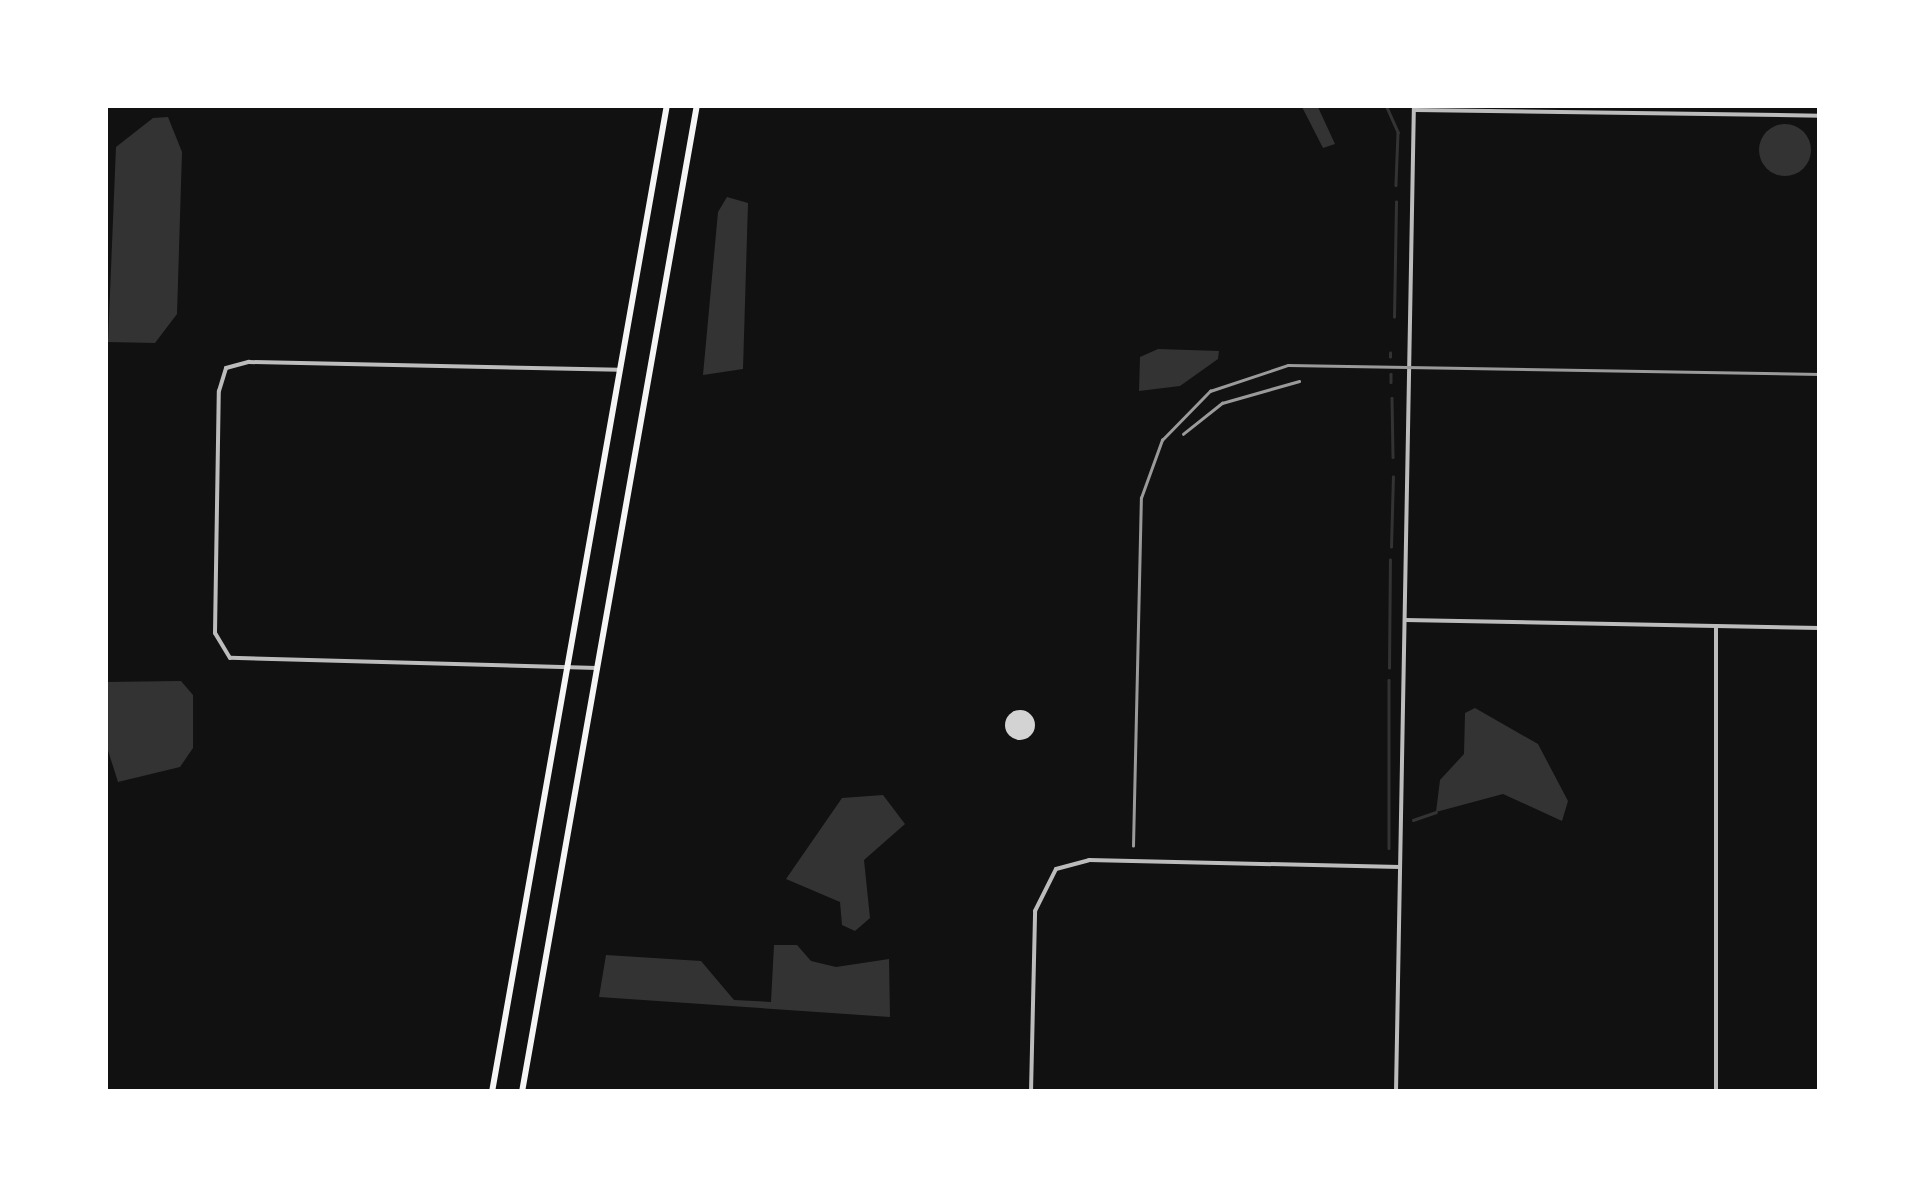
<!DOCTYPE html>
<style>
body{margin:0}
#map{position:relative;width:1925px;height:1197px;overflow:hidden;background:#111;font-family:Inter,sans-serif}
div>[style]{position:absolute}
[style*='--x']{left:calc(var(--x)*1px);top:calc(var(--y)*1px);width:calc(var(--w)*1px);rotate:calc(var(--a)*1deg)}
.water>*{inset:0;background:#333}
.round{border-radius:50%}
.stream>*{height:2.5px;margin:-1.25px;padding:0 1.25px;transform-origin:1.25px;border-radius:1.25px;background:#333}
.building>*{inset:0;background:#d3d3d3}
.minor>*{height:4px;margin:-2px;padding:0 2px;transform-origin:2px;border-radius:2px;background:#bcbcbc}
.primary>*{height:6px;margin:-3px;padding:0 3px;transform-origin:3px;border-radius:3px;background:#f5f5f5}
.rail>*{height:2.5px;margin:-1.25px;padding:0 1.25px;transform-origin:1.25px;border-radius:1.25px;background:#9a9a9a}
span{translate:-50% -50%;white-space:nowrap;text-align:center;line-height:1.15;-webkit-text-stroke:10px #fff;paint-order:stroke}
.frame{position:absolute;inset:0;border:108px solid #fff;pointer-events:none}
</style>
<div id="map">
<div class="water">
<div style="clip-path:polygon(1301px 105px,1317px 105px,1335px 144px,1323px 148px)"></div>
<div style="clip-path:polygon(168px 117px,182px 152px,177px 314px,155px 343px,108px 342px,116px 147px,153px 118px)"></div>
<div class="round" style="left:1759px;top:124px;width:52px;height:52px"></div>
<div style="clip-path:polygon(727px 197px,748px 203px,743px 369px,703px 375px,718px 212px)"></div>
<div style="clip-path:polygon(1158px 349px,1219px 351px,1218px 359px,1180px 386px,1139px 391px,1140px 357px)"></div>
<div style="clip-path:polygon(181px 681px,193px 695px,193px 748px,180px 767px,118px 782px,105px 741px,105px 682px)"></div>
<div style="clip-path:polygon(1475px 708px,1538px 744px,1568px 801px,1562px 821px,1503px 794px,1436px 812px,1440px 780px,1464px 754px,1465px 713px)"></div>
<div style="clip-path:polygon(883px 795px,905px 824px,864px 860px,870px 918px,855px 931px,842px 925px,840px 902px,786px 879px,842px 798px)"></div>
<div style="clip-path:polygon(774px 945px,797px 945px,811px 961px,836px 967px,889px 959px,890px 1017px,599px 997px,606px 955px,701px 961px,734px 1000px,771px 1002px)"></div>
</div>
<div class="stream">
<div style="--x:1386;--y:105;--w:30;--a:66"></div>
<div style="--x:1398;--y:132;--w:53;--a:92.2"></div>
<div style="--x:1394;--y:317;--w:115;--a:-89"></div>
<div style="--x:1390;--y:357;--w:4;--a:-90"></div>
<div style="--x:1391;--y:374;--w:8;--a:90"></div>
<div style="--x:1392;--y:398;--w:59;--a:89"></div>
<div style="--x:1391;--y:547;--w:70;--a:-88.4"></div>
<div style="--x:1389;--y:668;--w:108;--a:-89.5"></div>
<div style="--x:1389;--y:680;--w:168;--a:90"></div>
<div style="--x:1413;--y:820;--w:24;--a:-19"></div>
</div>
<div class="building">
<div class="round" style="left:1005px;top:710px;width:30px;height:30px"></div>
</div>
<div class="minor">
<div style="--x:1415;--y:110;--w:405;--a:0.8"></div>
<div style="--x:1405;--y:620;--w:415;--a:1.1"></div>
<div style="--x:597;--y:668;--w:367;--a:-178.4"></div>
<div style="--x:230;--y:658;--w:29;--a:-121"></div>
<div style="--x:215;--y:633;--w:242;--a:-89.1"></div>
<div style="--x:219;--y:391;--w:24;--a:-73"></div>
<div style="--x:226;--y:368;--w:24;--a:-15"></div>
<div style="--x:249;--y:362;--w:370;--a:1.2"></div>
<div style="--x:1031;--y:1092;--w:181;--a:-88.7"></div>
<div style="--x:1035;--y:911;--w:47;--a:-63.4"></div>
<div style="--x:1056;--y:869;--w:34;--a:-15"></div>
<div style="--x:1089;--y:860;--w:311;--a:1.3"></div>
<div style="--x:1396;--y:1092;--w:987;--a:-88.96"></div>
<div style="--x:1716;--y:1092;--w:466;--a:-90"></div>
</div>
<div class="primary">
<div style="--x:492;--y:1092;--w:1002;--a:-79.95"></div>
<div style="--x:522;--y:1092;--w:1002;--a:-79.95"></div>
</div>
<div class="rail">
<div style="--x:1183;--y:434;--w:50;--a:-38.5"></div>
<div style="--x:1222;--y:403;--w:80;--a:-15.9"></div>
<div style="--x:1133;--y:846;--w:348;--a:-88.7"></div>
<div style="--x:1141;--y:498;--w:62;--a:-70.1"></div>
<div style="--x:1162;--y:440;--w:69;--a:-45.6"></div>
<div style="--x:1210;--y:391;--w:82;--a:-18.4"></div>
<div style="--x:1288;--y:365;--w:532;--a:0.97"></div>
</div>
<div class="frame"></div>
</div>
